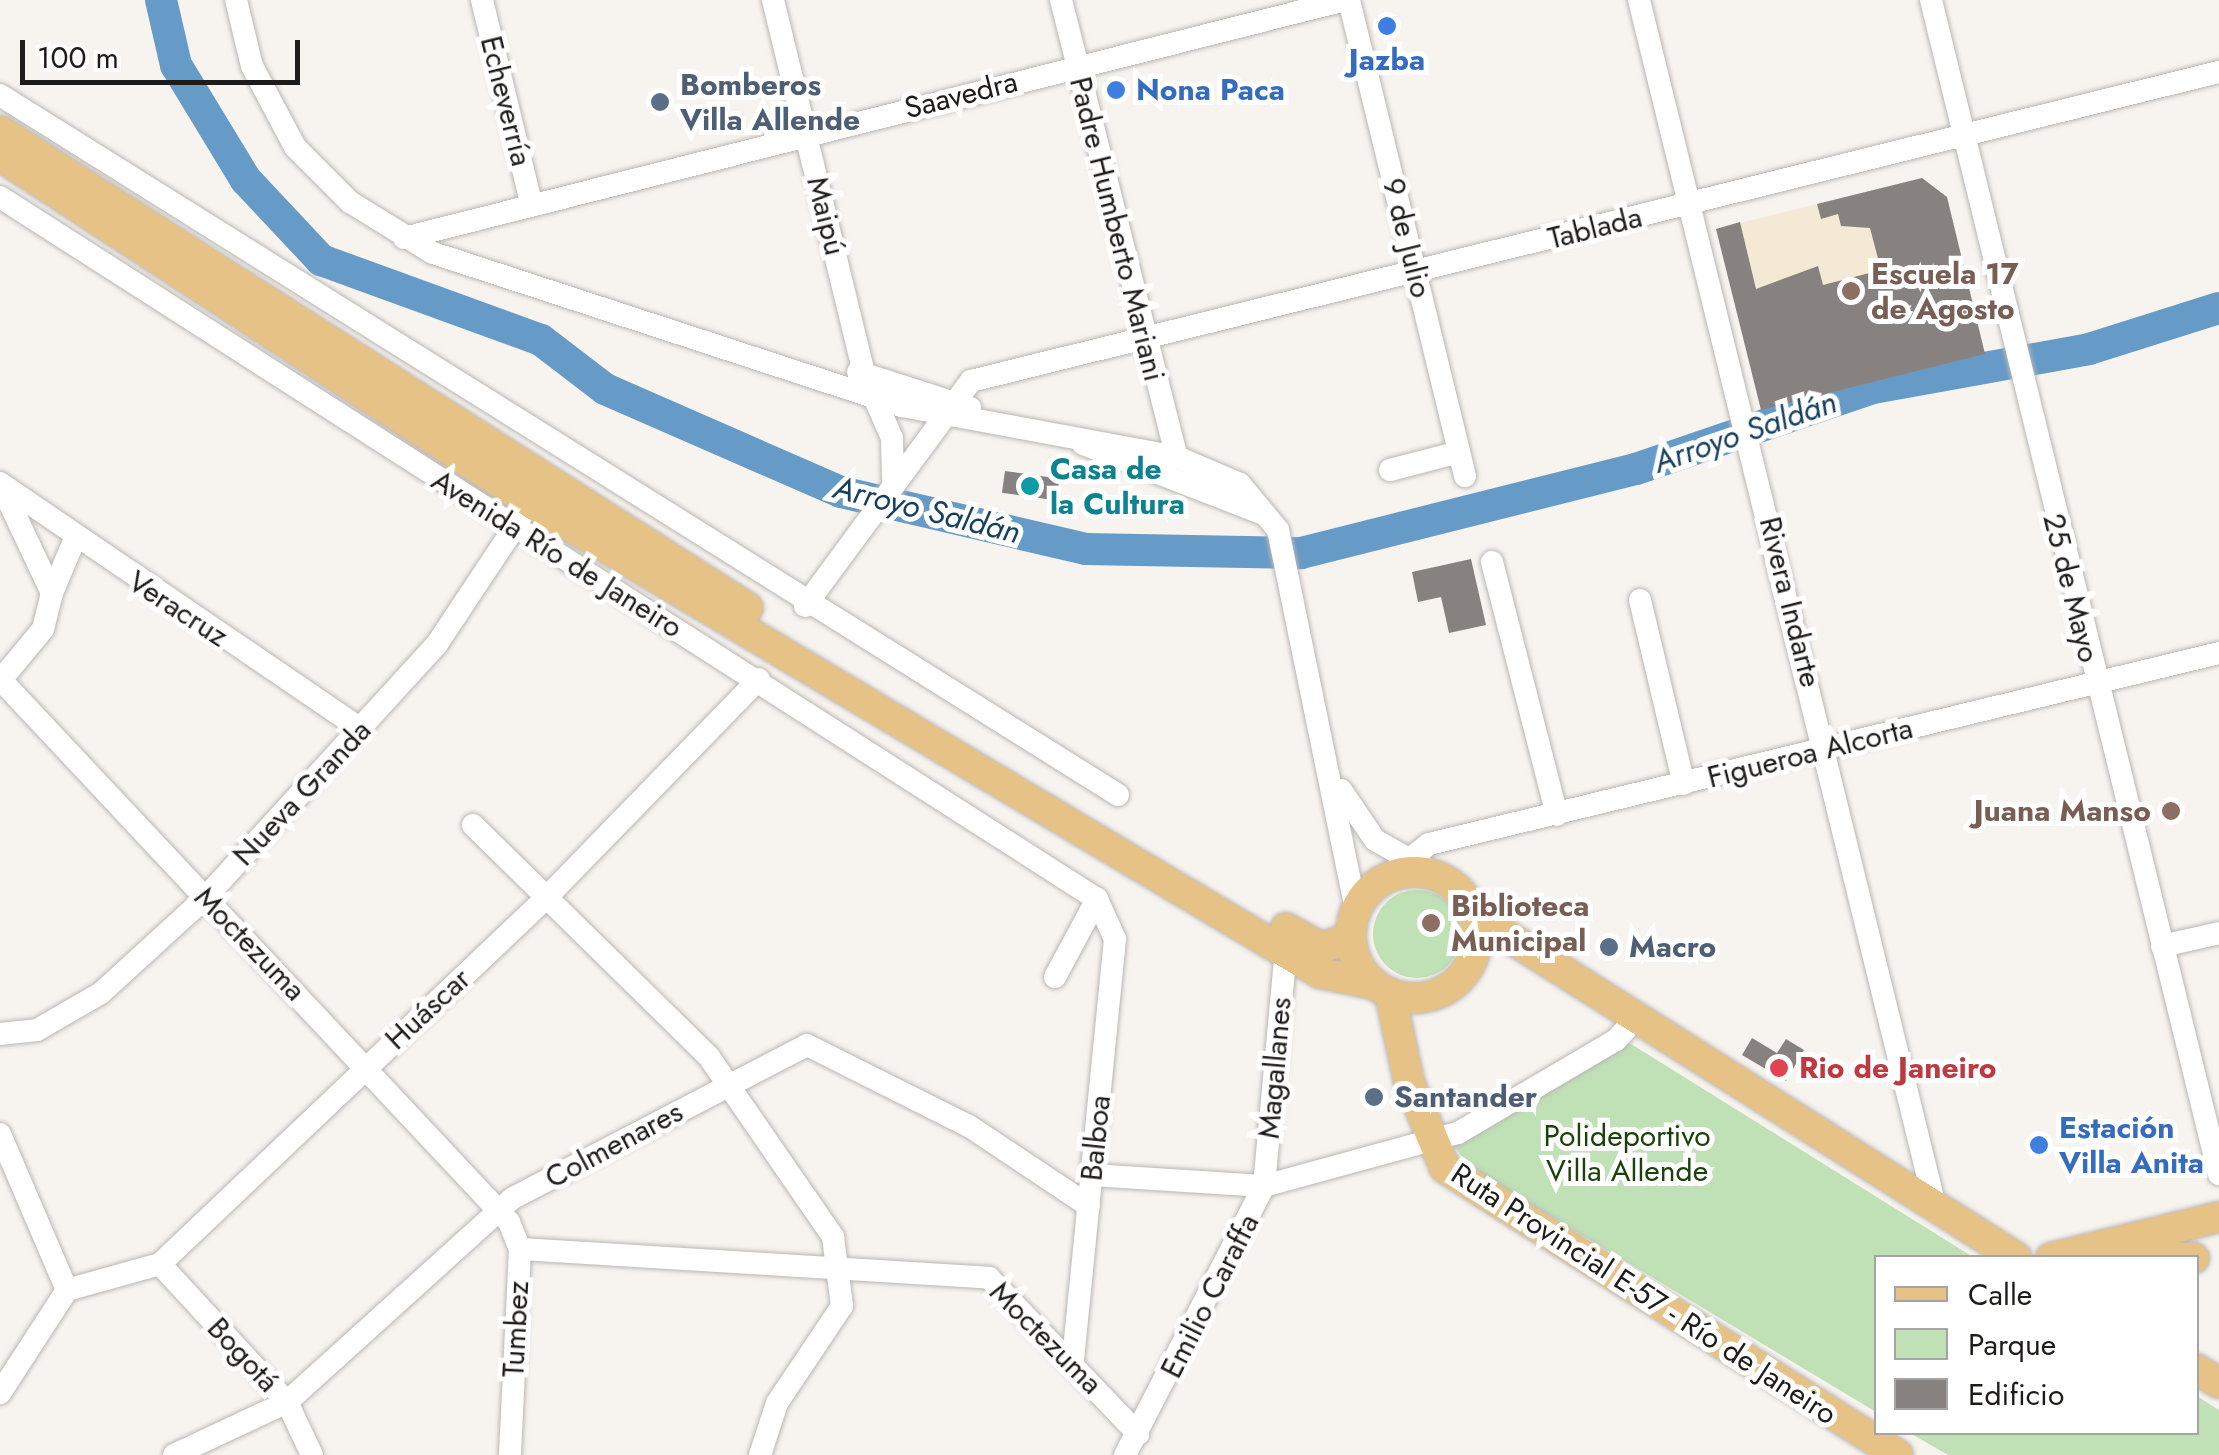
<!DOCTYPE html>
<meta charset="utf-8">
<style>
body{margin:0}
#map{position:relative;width:2219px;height:1455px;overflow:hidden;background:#f7f3ef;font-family:Jost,sans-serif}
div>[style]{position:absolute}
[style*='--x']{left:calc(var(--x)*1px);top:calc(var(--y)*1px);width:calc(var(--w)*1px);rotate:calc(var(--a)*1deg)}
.education>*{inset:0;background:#f3e9d4}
.green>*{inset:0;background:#c0e0b6}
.round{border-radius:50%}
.river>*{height:32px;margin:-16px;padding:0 16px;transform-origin:16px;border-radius:16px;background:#669bc8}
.building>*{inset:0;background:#878280;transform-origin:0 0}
.roads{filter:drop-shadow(0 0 2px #bab7b3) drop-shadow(0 0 2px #bab7b3)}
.minor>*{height:22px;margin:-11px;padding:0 11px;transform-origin:11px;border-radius:11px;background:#fff}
.major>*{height:30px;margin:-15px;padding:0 15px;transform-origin:15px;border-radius:15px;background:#e7c286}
.major>.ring{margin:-15px;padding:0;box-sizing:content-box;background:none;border:30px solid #e7c286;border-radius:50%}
.dots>*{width:28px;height:28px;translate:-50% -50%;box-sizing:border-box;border:5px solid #fff;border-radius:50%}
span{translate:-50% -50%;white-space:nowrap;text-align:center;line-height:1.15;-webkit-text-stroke:10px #fff;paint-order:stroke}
.shop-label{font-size:30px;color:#366cbe;font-weight:700}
.left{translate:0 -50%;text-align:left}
.service-label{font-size:30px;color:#4e5e75;font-weight:700}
.street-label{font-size:30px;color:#1e1c1b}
.education-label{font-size:30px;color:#785e54;font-weight:700}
.right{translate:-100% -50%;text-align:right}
.culture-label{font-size:30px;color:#0d838f;font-weight:700}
.health-label{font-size:30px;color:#be3a42;font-weight:700}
.park-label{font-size:30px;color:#1b420a}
.water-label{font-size:32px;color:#163f5e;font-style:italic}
.legend{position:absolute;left:1874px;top:1255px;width:325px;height:180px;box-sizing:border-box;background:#fff;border:2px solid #a5a4a4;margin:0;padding:12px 18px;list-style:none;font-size:30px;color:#1e1c1b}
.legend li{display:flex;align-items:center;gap:20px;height:50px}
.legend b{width:50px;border:2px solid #a5a4a4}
.scale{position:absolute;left:20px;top:40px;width:280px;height:45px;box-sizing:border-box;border:5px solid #1e1c1b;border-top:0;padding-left:12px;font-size:30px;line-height:35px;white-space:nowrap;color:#1e1c1b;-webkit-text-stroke:8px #fff;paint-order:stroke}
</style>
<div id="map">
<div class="education">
<div style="clip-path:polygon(1922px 178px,1947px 197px,1985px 354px,1761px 410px,1716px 229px)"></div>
</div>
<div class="green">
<div class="round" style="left:1373px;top:890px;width:88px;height:88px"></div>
<div style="clip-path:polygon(1623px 1039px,1973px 1257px,1876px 1258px,1876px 1412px,1517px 1196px,1466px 1163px,1451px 1141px)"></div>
<div style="clip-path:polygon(2197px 1396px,2219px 1410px,2219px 1455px,1948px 1455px,1910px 1433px,2196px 1432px)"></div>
</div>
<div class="river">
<div style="--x:161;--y:0;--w:67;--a:77"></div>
<div style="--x:176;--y:65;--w:135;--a:58.7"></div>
<div style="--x:246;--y:180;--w:110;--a:46.8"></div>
<div style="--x:321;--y:260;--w:234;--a:20"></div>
<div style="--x:541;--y:340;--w:81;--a:37.4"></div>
<div style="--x:605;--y:389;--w:257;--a:23.6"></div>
<div style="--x:841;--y:492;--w:251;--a:13.1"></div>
<div style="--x:1085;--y:549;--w:216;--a:1.1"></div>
<div style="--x:1301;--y:553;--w:345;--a:-14.1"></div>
<div style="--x:1636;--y:469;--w:250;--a:-18.9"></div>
<div style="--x:1873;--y:388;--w:219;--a:-10.2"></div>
<div style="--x:2089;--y:349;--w:136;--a:-17.5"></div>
</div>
<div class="building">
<div style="clip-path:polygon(1922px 178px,1947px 197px,1985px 354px,1761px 410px,1716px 229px,1740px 222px,1756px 289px,1818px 266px,1823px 285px,1881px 270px,1870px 228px,1841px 226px,1838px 214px,1821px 219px,1817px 204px)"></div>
<div style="left:1005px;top:471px;width:55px;height:22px;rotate:8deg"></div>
<div style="clip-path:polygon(1471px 559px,1486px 625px,1449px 633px,1441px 597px,1418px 602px,1412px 572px)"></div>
<div style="clip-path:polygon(1752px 1038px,1777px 1053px,1786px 1039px,1804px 1050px,1786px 1081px,1742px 1055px)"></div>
</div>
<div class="roads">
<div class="minor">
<div style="--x:236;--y:0;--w:68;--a:76.4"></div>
<div style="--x:252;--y:66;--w:92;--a:62"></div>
<div style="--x:295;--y:147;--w:78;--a:45"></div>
<div style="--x:350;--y:202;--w:97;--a:31.6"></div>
<div style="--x:433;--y:253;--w:493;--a:18.1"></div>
<div style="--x:902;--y:406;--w:280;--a:10.5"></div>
<div style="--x:1177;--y:457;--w:69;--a:23.2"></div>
<div style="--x:1240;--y:484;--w:60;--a:50.4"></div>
<div style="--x:1278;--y:530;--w:387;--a:78.4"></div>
<div style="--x:482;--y:0;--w:208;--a:76.4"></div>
<div style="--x:773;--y:0;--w:385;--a:76.3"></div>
<div style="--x:864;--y:374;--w:70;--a:66.4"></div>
<div style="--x:892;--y:438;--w:41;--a:88.6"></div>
<div style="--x:1061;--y:0;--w:471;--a:75.8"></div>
<div style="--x:1349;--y:0;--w:490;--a:76.3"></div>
<div style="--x:1639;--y:0;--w:1242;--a:76.21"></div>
<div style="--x:1931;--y:0;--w:1209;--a:76.22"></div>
<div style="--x:0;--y:95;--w:1319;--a:32.05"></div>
<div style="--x:0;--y:197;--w:1302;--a:32.62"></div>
<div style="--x:1097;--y:899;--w:44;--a:65.8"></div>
<div style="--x:1115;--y:939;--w:423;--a:95.7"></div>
<div style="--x:404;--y:238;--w:971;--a:-14.19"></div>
<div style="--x:858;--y:372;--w:118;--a:17.8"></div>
<div style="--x:1083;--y:444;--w:191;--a:21.2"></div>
<div style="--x:1390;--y:470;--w:71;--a:-14.6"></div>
<div style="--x:0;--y:483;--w:436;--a:34.3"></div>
<div style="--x:1492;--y:562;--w:261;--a:75.6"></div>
<div style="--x:52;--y:593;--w:56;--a:-67.1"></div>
<div style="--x:1640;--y:600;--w:189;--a:76.6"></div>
<div style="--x:805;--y:606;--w:280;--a:-53.6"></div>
<div style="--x:971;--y:381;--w:1286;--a:-13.91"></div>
<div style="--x:1;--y:680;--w:743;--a:46.85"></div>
<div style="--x:509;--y:1222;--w:29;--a:68"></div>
<div style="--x:520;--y:1249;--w:206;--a:92.8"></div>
<div style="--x:0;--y:681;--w:67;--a:-50.4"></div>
<div style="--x:43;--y:629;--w:37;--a:-76"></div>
<div style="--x:52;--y:593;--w:117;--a:-115.3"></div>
<div style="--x:1341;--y:790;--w:60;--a:55.8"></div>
<div style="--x:1375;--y:840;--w:65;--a:29.3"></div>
<div style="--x:473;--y:825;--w:331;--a:44.5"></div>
<div style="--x:709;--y:1057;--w:219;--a:55.4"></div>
<div style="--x:833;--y:1237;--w:70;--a:82.6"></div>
<div style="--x:842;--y:1306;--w:117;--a:123.8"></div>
<div style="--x:777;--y:1403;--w:55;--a:108.1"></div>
<div style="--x:1384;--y:879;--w:57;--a:-37.9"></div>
<div style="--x:1429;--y:844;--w:813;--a:-13.59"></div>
<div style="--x:2162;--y:946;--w:58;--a:-12.8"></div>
<div style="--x:1055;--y:977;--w:89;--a:-61.7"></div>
<div style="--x:0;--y:1034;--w:37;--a:-6"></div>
<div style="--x:37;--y:1030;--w:74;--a:-30"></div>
<div style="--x:101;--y:993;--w:142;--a:-42.4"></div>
<div style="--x:206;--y:897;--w:343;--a:-47.6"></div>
<div style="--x:437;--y:644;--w:150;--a:-56.4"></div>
<div style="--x:0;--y:1134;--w:170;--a:66.8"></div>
<div style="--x:67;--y:1290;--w:123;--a:123"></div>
<div style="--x:1092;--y:1175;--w:172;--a:3.7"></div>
<div style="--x:1264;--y:1186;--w:201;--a:-15.3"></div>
<div style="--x:1458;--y:1133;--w:183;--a:-30.5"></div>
<div style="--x:1616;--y:1040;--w:33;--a:-47"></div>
<div style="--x:520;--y:1249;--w:470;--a:3.5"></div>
<div style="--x:989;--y:1278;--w:216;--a:46.3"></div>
<div style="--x:160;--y:1264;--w:188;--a:47.4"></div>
<div style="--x:287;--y:1402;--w:59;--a:64.7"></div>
<div style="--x:67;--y:1290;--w:97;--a:-15.6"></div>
<div style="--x:160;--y:1264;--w:529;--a:-43.47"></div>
<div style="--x:544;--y:900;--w:308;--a:-45.8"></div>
<div style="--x:174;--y:1455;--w:125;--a:-25.1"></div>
<div style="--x:287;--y:1402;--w:304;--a:-42.1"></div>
<div style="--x:513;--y:1198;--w:331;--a:-27.5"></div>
<div style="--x:807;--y:1045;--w:181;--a:26.6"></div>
<div style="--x:969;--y:1126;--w:144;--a:33.7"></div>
<div style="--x:1125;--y:1455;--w:303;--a:-62.7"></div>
<div style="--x:1264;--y:1186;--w:238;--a:-84.7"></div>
</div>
<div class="major">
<div style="--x:0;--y:131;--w:887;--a:32.53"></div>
<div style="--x:0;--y:156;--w:637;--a:33.14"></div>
<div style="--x:533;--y:504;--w:916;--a:30.79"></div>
<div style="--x:1320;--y:973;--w:55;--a:11.5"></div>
<div class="ring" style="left:1351px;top:872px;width:96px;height:96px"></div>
<div style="--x:1474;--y:915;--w:642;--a:32.28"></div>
<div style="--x:1286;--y:928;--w:41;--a:29.1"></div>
<div style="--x:1322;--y:948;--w:31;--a:-21"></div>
<div style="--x:1390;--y:993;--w:91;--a:77.9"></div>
<div style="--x:1409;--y:1082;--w:93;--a:67.3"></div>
<div style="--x:1445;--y:1168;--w:536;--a:32.36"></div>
<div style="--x:2111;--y:1256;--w:83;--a:1.4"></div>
<div style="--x:2051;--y:1258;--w:173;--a:-13.7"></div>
<div style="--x:2196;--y:1369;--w:27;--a:31"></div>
</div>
</div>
<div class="dots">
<div style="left:1387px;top:26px;background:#3f7fe0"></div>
<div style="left:1116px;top:90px;background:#3f7fe0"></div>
<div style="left:660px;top:102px;background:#5c6f8a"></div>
<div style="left:1851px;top:291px;background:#8d6e63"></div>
<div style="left:1030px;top:486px;background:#0f9aa8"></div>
<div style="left:2171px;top:811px;background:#8d6e63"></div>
<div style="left:1431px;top:923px;background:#8d6e63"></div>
<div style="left:1609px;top:947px;background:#5c6f8a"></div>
<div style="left:1779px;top:1068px;background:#e0444e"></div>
<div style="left:1374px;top:1097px;background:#5c6f8a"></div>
<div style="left:2039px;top:1145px;background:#3f7fe0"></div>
</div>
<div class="shop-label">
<span style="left:1387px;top:60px">Jazba</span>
<span class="left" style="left:1136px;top:90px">Nona Paca</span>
<span class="left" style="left:2059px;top:1145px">Estación<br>Villa Anita</span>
</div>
<div class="service-label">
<span class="left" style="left:680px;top:102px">Bomberos<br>Villa Allende</span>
<span class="left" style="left:1629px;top:947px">Macro</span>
<span class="left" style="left:1394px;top:1097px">Santander</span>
</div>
<div class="street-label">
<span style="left:961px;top:95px;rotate:-14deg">Saavedra</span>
<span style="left:506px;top:101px;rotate:76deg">Echeverría</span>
<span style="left:826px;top:216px;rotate:76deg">Maipú</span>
<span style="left:1595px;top:228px;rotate:-14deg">Tablada</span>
<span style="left:1117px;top:229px;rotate:76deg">Padre Humberto Mariani</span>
<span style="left:1407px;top:238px;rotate:76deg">9 de Julio</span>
<span style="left:557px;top:554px;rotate:32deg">Avenida Río de Janeiro</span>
<span style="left:2071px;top:588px;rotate:76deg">25 de Mayo</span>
<span style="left:1790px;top:602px;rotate:76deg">Rivera Indarte</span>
<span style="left:178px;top:609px;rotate:33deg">Veracruz</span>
<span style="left:1810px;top:753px;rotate:-14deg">Figueroa Alcorta</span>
<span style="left:302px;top:793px;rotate:-47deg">Nueva Granda</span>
<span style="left:250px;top:944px;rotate:46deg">Moctezuma</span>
<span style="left:428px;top:1009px;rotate:-43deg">Huáscar</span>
<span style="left:1275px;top:1068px;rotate:-85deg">Magallanes</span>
<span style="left:1096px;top:1138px;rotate:-84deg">Balboa</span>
<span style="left:614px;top:1145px;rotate:-28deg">Colmenares</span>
<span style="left:1644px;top:1294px;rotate:33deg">Ruta Provincial E-57 - Río de Janeiro</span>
<span style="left:1210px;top:1296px;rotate:-63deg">Emilio Caraffa</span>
<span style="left:516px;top:1329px;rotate:-87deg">Tumbez</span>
<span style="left:1046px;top:1338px;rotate:45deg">Moctezuma</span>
<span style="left:243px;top:1355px;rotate:47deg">Bogotá</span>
</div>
<div class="education-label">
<span class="left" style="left:1871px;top:291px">Escuela 17<br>de Agosto</span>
<span class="right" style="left:2151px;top:811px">Juana Manso</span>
<span class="left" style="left:1451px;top:923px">Biblioteca<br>Municipal</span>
</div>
<div class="culture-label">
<span class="left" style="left:1050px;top:486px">Casa de<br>la Cultura</span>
</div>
<div class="health-label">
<span class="left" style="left:1799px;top:1068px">Rio de Janeiro</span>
</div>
<div class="park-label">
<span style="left:1627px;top:1153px">Polideportivo<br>Villa Allende</span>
</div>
<div class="water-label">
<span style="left:1745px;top:432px;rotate:-19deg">Arroyo Saldán</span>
<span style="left:927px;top:510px;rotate:14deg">Arroyo Saldán</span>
</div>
<ul class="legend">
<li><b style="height:12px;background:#e7c286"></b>Calle</li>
<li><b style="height:28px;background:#c0e0b6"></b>Parque</li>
<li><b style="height:28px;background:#878280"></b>Edificio</li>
</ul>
<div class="scale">100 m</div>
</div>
